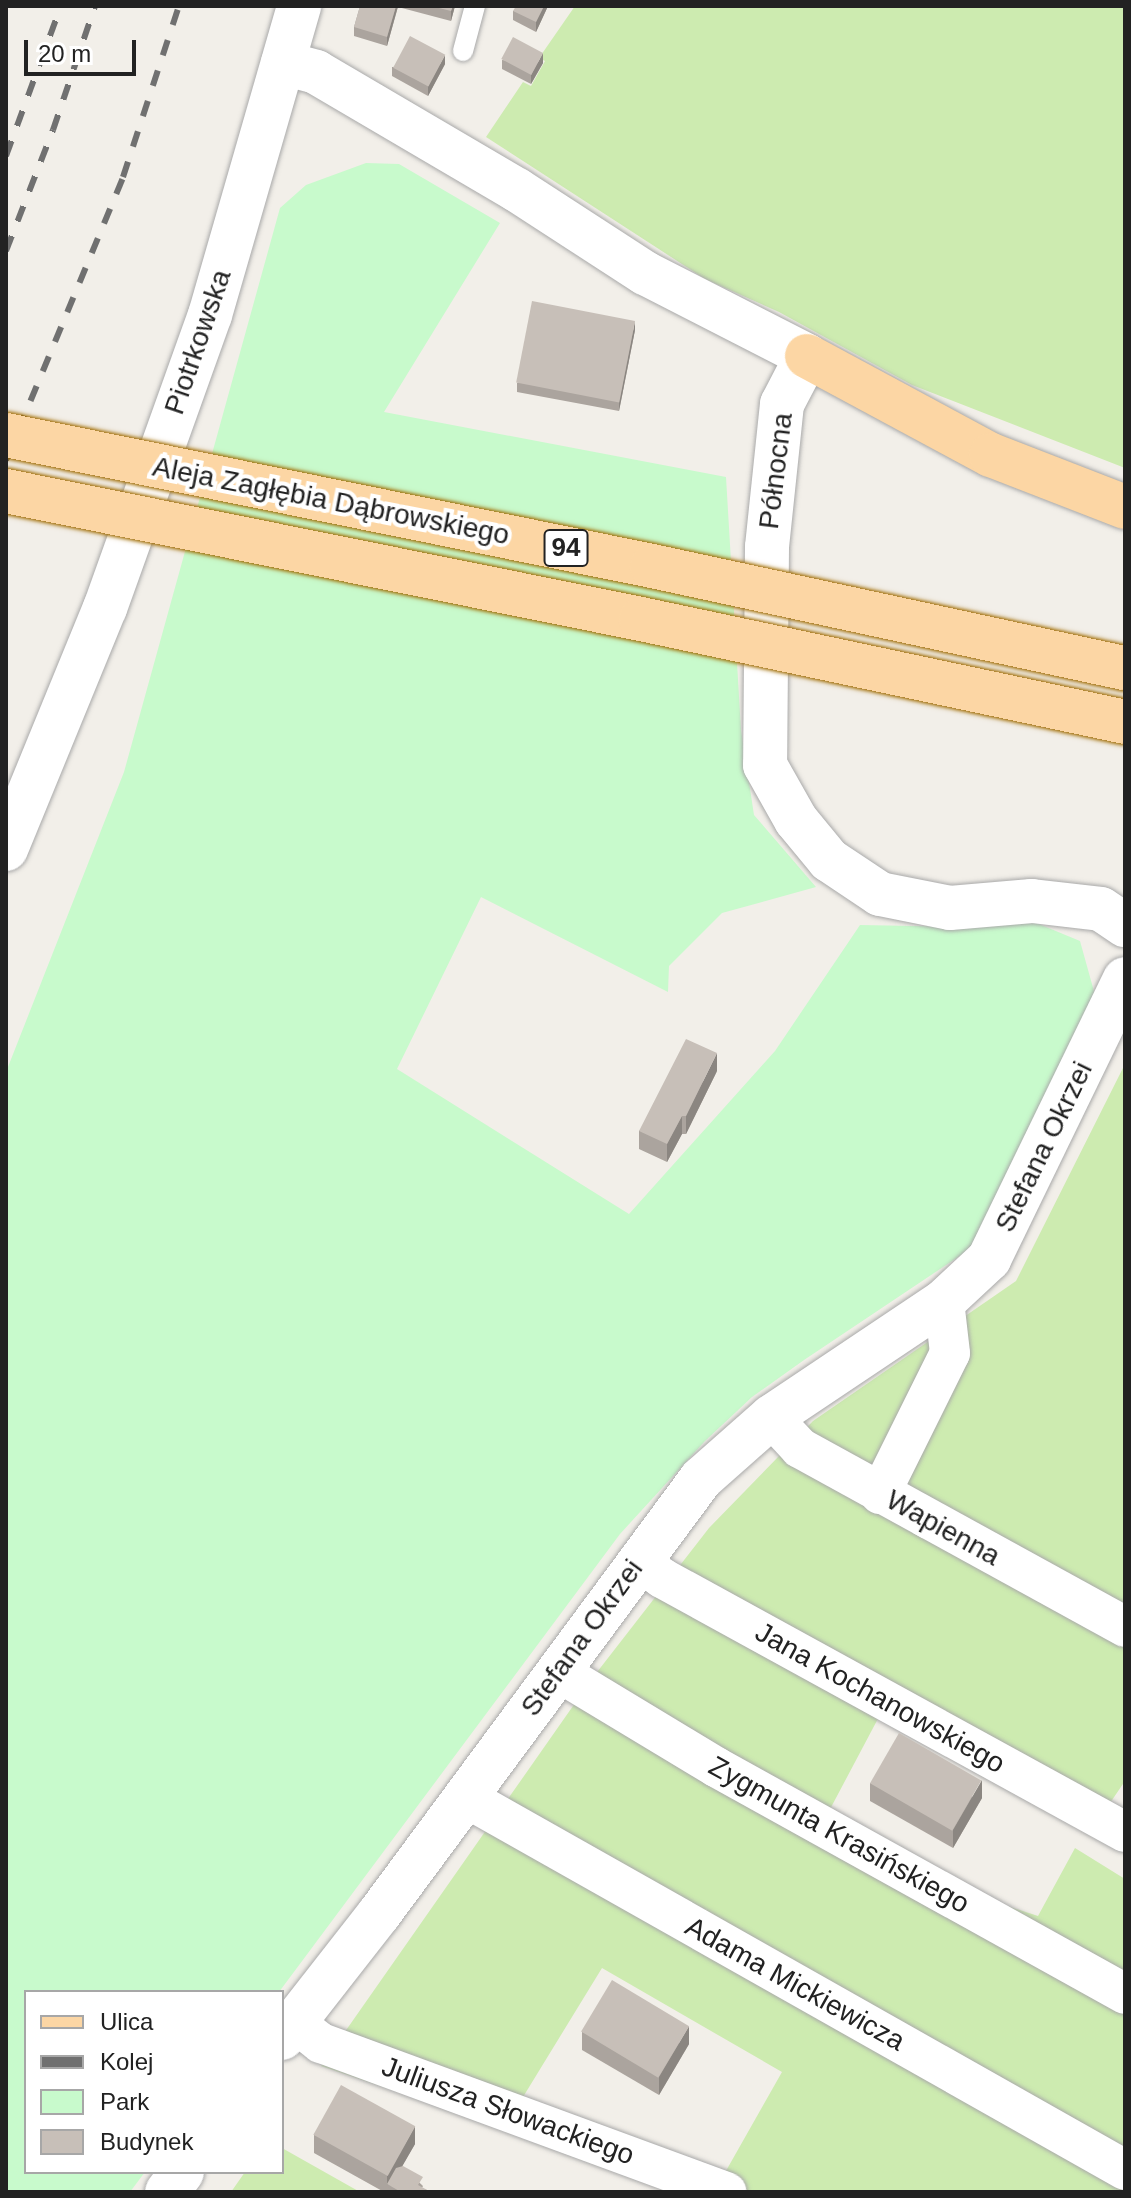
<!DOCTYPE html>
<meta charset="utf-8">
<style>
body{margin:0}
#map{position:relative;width:1131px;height:2198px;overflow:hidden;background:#f2efe9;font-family:Helvetica,sans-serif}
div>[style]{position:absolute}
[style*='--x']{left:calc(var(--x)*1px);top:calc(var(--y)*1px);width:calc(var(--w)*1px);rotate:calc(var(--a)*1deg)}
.grass>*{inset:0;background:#cdebb0}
.park>*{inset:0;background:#c8facc}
.roads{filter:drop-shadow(0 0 2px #a9a9a9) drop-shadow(0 0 2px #a9a9a9)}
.service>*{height:20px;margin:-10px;padding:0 10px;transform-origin:10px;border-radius:10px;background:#fff}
.minor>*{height:40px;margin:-20px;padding:0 20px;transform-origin:20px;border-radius:20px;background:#fff}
.tertiary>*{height:44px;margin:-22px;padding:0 22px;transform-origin:22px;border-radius:22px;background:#fff}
.primary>*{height:44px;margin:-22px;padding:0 22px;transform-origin:22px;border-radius:22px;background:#fcd6a4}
.rail>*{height:6px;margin-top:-3px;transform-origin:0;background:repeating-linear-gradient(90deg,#707070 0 16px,transparent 0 32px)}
.bridges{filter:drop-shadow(0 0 2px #a06b00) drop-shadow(0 0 2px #a06b00)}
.primary-bridge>*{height:44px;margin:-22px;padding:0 22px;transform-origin:22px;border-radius:22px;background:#fcd6a4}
.wall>*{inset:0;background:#aba49e}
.shaded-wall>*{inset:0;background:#8b8681}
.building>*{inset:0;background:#c7bfb8;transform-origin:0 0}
span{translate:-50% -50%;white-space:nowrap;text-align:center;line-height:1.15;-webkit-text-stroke:8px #fff;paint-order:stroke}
.shield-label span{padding:2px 6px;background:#fff;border:2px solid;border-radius:6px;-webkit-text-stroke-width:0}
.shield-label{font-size:26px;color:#222;font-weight:700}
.street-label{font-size:28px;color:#222}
.frame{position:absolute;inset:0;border:8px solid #222;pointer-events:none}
.legend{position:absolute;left:24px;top:1990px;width:260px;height:184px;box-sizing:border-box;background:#fff;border:2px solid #a7a7a7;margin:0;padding:10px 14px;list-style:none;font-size:24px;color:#222}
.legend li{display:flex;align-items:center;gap:16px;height:40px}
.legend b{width:40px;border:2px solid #a7a7a7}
.scale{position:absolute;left:24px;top:40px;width:112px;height:36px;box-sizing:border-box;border:4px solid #222;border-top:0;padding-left:10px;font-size:24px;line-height:28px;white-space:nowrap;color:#222;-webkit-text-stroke:6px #fff;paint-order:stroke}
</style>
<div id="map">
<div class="grass">
<div style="clip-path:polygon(575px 6px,1125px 6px,1125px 468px,912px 385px,779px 312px,705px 279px,486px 137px,523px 82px,531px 86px,545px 61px,539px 58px)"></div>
<div style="clip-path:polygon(1125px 1064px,1125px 1781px,1095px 1825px,881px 1713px,828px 1813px,971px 1894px,1038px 1916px,1075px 1848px,1125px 1879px,1125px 2192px,714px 2192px,782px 2072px,602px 1968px,504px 2128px,321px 2066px,594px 1676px,709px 1528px,813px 1421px,1016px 1281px)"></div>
<div style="clip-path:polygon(282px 2148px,360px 2192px,231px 2192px,245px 2172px,282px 2172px)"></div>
</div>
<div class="park">
<div style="clip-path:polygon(366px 163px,399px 164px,500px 223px,384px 412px,726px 477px,741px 730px,754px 815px,816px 887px,722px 913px,669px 966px,668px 992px,481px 897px,397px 1069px,629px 1214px,775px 1051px,860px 925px,970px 927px,1034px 922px,1080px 941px,1095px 995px,976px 1245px,804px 1360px,752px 1397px,705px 1441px,620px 1534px,279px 1992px,26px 1992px,26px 2172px,145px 2172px,130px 2192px,6px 2192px,6px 1072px,124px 772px,280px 208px,306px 185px)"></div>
</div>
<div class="roads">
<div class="service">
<div style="--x:463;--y:51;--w:47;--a:-75.1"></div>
</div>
<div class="minor">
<div style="--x:771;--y:1417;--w:42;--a:46.9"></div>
<div style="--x:800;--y:1448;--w:371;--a:28.8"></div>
<div style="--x:880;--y:1494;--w:157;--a:-63.6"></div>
<div style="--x:950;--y:1353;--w:52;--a:-96.6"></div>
<div style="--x:638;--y:1561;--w:29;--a:35"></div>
<div style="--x:662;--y:1578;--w:528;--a:28.75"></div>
<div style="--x:557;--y:1671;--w:186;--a:31.1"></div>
<div style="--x:716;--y:1767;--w:468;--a:29"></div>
<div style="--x:465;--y:1797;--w:758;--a:29.47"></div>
<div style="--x:294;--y:2022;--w:34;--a:38"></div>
<div style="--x:321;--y:2043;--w:432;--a:20.2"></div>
</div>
<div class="tertiary">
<div style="--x:283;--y:63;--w:34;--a:15"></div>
<div style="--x:316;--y:72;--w:233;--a:30.4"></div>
<div style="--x:517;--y:190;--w:153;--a:33"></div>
<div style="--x:645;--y:273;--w:182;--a:27.1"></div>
<div style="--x:807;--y:356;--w:54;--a:117.5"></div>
<div style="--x:782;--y:404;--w:144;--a:96"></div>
<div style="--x:767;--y:547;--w:218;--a:90.5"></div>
<div style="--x:765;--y:765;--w:63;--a:60.6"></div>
<div style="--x:796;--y:820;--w:52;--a:50.5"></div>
<div style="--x:829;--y:860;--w:61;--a:33.7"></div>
<div style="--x:880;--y:894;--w:71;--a:11.3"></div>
<div style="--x:950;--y:908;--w:82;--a:-4.9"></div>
<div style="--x:1032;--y:901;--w:69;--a:6.6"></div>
<div style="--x:1101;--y:909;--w:29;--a:34"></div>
<div style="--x:6;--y:849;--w:261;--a:-67.7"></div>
<div style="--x:105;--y:608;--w:311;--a:-70.3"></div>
<div style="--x:210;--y:315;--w:322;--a:-73.9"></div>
<div style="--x:282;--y:2038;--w:157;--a:-52"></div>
<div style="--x:379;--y:1914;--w:541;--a:-53.49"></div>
<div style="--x:701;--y:1479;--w:94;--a:-41.5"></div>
<div style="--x:771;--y:1417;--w:208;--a:-33.8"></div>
<div style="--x:944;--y:1301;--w:62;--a:-43"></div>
<div style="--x:989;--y:1259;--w:311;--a:-64.1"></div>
<div style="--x:167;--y:2192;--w:25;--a:-53"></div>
</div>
<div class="primary">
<div style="--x:807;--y:356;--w:209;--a:28.3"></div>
<div style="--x:991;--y:455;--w:144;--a:21.2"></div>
</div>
</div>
<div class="rail">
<div style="--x:6;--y:156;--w:160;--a:-69.9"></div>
<div style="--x:6;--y:251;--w:130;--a:-68.8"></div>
<div style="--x:53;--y:130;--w:131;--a:-71.3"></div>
<div style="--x:6;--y:460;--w:306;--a:-67.5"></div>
<div style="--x:123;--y:177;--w:180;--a:-71.9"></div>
</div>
<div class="bridges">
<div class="primary-bridge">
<div style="--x:6;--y:435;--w:659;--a:11.46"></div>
<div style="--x:652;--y:566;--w:484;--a:12.2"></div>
<div style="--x:6;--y:491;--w:648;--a:11.4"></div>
<div style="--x:641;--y:619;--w:495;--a:12"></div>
</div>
</div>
<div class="wall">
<div style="clip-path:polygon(360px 6px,455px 6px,451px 21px,398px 7px,387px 46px,354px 36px,354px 27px)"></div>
<div style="clip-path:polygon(548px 6px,536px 32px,513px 20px,513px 11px)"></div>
<div style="clip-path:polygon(502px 60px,543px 63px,531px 84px,502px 69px)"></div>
<div style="clip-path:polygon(445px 64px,428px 96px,392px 76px,392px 67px)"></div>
<div style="clip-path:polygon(635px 330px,619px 411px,517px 392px,517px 383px)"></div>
<div style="clip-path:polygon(717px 1071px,686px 1134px,682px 1134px,667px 1162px,639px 1149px,639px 1131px)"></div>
<div style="clip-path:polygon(870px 1783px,982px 1798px,953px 1848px,870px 1801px)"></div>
<div style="clip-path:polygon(582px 2032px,689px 2044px,659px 2095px,582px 2050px)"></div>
<div style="clip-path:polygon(314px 2135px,415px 2144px,402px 2166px,423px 2186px,422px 2188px,431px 2192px,384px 2192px,314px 2153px)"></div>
</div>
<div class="shaded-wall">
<div style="clip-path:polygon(396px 6px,398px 6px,387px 46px,387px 37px)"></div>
<div style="clip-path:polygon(453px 6px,455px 6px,451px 21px,451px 11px)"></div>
<div style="clip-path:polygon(544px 6px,548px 6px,536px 32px,536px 22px)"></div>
<div style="clip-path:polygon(543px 53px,543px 63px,531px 84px,531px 75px)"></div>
<div style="clip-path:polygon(445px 55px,445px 64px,428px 96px,428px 86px)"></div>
<div style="clip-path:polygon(635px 321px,635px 330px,619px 411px,619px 402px)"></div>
<div style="clip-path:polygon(717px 1053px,717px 1071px,686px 1134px,686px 1116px)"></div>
<div style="clip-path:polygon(682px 1116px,682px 1134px,667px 1162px,667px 1144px)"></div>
<div style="clip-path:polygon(982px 1780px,982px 1798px,953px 1848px,953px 1830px)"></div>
<div style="clip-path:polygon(689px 2026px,689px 2044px,659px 2095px,659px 2077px)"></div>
<div style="clip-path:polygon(415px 2126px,415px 2144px,391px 2186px,387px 2184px,387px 2176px)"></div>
</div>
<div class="building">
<div style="clip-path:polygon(360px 6px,396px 6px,387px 37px,354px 27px)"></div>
<div style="clip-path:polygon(431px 6px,453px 6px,451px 11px)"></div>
<div style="clip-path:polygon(516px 6px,544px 6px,536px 22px,513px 11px)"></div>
<div style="left:410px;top:36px;width:40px;height:36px;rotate:28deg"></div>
<div style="left:513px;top:37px;width:34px;height:25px;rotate:28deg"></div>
<div style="left:532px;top:301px;width:105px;height:83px;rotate:11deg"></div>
<div style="clip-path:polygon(686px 1039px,717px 1053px,686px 1116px,682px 1116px,667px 1144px,639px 1131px)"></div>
<div style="left:899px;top:1733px;width:95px;height:58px;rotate:30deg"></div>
<div style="left:612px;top:1980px;width:90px;height:60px;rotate:31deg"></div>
<div style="left:341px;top:2085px;width:85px;height:57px;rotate:29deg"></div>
<div style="clip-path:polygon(403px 2166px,423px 2177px,418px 2185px,431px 2192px,401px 2192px,387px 2184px,396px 2168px)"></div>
</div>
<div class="shield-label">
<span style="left:566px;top:548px">94</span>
</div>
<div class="street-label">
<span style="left:198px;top:342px;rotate:-71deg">Piotrkowska</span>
<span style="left:776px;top:471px;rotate:-83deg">Północna</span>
<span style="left:331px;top:501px;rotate:11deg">Aleja Zagłębia Dąbrowskiego</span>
<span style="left:1044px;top:1147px;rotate:-64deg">Stefana Okrzei</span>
<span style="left:943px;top:1528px;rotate:29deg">Wapienna</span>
<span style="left:582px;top:1638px;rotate:-54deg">Stefana Okrzei</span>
<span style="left:880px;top:1698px;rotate:29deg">Jana Kochanowskiego</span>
<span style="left:839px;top:1835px;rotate:29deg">Zygmunta Krasińskiego</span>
<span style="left:795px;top:1984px;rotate:29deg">Adama Mickiewicza</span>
<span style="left:508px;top:2111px;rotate:20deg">Juliusza Słowackiego</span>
</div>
<div class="frame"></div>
<ul class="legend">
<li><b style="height:10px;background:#fcd6a4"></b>Ulica</li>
<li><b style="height:10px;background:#707070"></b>Kolej</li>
<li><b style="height:22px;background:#c8facc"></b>Park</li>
<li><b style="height:22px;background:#c7bfb8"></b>Budynek</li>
</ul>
<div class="scale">20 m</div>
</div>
